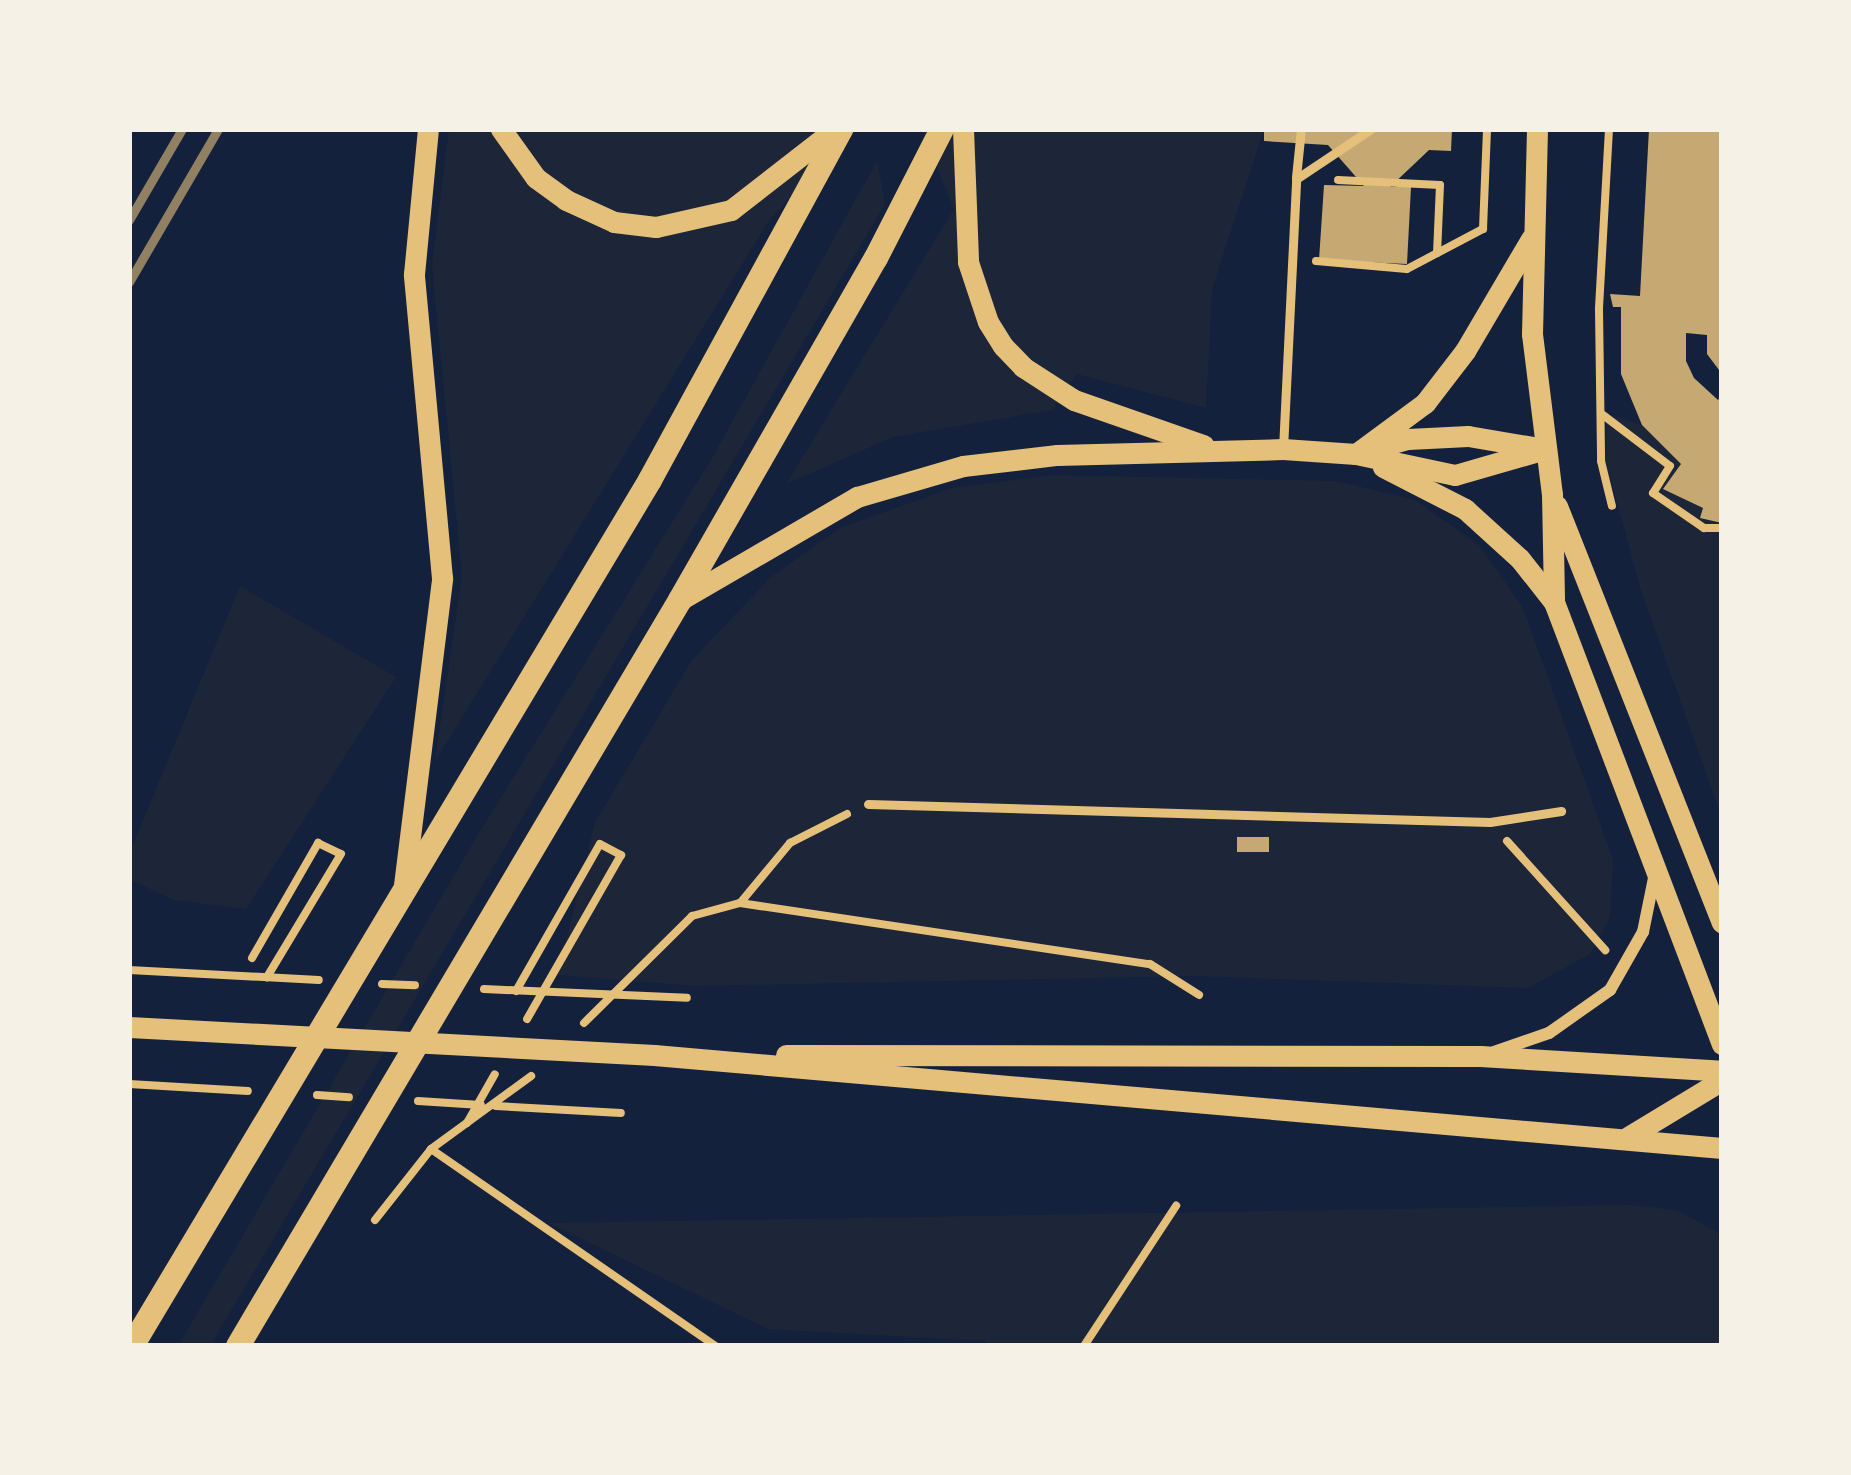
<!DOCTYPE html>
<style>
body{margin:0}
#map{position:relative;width:1851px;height:1475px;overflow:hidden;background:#14213d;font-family:"PT Sans",sans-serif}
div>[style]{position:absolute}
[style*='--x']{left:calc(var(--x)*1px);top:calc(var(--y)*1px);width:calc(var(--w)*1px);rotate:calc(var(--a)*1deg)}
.green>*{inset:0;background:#1d2539}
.building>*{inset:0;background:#c6a872;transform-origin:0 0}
.path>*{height:8px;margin:-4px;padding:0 4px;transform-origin:4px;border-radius:4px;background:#e5c07b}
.service>*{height:9px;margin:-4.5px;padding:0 4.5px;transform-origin:4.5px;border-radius:4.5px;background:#e5c07b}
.minor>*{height:12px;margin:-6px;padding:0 6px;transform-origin:6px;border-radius:6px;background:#e5c07b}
.tertiary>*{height:21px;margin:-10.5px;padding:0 10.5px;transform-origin:10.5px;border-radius:10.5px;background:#e5c07b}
.secondary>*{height:24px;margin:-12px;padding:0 12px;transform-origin:12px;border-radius:12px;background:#e5c07b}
.rail>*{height:9px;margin:-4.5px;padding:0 4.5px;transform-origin:4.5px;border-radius:4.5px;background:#918062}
span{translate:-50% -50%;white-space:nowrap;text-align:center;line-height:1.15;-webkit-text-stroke:12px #f6f1e7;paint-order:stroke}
.frame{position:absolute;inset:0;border:132px solid #f6f1e7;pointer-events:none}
</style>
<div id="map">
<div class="green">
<div style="clip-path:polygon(449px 129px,859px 129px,770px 219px,435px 761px,462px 576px,432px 266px)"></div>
<div style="clip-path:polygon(921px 129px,1264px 129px,1212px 289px,1206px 408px,1077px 374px,1052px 410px,893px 437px,786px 484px,954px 209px)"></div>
<div style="clip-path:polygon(877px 161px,885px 204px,210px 1346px,178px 1346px,477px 836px,711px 460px)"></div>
<div style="clip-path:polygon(1607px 414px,1642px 425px,1681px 464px,1664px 489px,1703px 508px,1701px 518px,1722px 523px,1722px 818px,1641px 590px,1606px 463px)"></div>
<div style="clip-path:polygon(1053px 475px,1336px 481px,1415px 500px,1479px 545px,1523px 608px,1613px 860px,1610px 917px,1590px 954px,1528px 988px,1195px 976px,694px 986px,558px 975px,595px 822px,692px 660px,771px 577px,840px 528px,952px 488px)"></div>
<div style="clip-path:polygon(240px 586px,396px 677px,246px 909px,173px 900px,129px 879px,129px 854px)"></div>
<div style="clip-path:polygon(1629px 1205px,1677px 1210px,1722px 1235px,1722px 1346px,987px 1346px,986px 1341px,768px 1329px,549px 1223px)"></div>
</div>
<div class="building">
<div style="clip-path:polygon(1264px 129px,1452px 129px,1451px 151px,1429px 150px,1390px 187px,1411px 187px,1407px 264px,1319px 260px,1324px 185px,1364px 186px,1328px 145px,1264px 141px)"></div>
<div style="clip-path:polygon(1649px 129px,1722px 129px,1722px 374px,1707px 354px,1707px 335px,1686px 333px,1686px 361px,1694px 378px,1718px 400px,1722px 394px,1722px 523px,1700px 518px,1703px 508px,1663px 489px,1681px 464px,1642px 425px,1621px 374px,1621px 307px,1613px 307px,1610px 294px,1640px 296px)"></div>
<div style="left:1237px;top:837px;width:32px;height:15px"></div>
</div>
<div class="path">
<div style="--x:1609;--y:129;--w:181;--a:93.2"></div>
<div style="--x:1599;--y:310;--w:151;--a:89.2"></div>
<div style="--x:1601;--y:461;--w:46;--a:76.3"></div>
<div style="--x:1338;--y:180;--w:102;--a:2.8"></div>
<div style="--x:1440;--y:185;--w:68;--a:92.5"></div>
<div style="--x:1316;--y:261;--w:91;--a:5"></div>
<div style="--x:1407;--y:269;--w:86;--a:-27.8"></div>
<div style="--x:1483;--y:229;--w:100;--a:-87.7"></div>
<div style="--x:1603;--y:415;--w:84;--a:37.3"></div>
<div style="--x:1670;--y:466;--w:32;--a:122"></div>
<div style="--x:1653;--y:493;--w:62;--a:34.5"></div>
<div style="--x:1704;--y:528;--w:18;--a:0"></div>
<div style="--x:1507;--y:841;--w:147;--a:48"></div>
<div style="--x:741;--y:902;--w:77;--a:-50.3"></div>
<div style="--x:790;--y:843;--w:64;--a:-27"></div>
<div style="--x:252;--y:958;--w:133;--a:-60.1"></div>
<div style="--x:318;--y:843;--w:25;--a:26"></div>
<div style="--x:341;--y:854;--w:144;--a:121"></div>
<div style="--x:129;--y:970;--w:190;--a:3"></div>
<div style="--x:382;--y:984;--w:33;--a:2"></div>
<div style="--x:484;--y:989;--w:203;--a:2.5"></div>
<div style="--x:516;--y:991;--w:169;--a:-60.3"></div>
<div style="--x:600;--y:844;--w:24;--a:28"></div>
<div style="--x:621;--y:855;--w:189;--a:119.8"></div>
<div style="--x:584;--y:1023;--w:152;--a:-44.7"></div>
<div style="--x:692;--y:916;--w:50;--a:-15.2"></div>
<div style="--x:740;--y:903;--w:415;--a:8.5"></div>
<div style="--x:1150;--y:964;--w:58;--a:32.3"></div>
<div style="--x:129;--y:1084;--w:119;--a:3.4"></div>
<div style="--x:317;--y:1095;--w:32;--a:4"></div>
<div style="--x:418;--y:1101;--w:63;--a:3.6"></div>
<div style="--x:496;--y:1106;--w:125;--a:3.2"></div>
<div style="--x:467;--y:1123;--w:56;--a:-60.3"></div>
<div style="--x:431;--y:1149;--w:346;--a:34.7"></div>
<div style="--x:375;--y:1220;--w:90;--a:-51.7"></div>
<div style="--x:431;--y:1149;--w:124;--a:-36.1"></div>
<div style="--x:1084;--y:1346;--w:168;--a:-56.7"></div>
</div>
<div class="service">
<div style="--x:1296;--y:177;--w:48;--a:-84.1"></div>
<div style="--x:1283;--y:449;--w:270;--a:-87.2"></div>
<div style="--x:1296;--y:179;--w:90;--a:-33.7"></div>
<div style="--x:868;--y:804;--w:622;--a:1.66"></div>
<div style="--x:1490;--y:822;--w:72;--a:-8.8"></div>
</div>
<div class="minor">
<div style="--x:1494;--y:1052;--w:58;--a:-19.1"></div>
<div style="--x:1549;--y:1033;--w:75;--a:-35.2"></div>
<div style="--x:1610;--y:990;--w:67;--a:-60.4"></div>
<div style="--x:1643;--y:932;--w:55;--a:-78.5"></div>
</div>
<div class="tertiary">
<div style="--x:501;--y:129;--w:60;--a:54.5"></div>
<div style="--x:536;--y:178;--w:37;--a:36"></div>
<div style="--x:566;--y:200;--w:53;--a:24.6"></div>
<div style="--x:614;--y:222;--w:42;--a:6.8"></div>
<div style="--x:656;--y:227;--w:77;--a:-12.8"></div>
<div style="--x:731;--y:210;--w:132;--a:-37.9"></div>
<div style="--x:963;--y:129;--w:133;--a:87.8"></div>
<div style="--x:968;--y:262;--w:63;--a:71.6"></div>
<div style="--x:988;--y:322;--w:28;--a:58"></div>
<div style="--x:1003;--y:346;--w:29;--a:46"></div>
<div style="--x:1023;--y:367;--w:61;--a:32.9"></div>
<div style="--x:1074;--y:400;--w:137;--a:19.2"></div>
<div style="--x:1537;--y:129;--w:205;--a:91.4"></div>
<div style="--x:1532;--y:334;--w:161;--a:82.9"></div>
<div style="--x:1552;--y:494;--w:108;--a:88.9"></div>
<div style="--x:1374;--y:448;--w:35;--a:-15"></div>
<div style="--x:1408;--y:439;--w:60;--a:-2.9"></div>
<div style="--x:1468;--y:436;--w:71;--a:9.7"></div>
<div style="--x:1356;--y:454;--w:86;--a:-36.5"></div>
<div style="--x:1425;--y:403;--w:66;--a:-52.4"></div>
<div style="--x:1465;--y:351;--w:130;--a:-59.5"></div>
<div style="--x:1383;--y:467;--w:92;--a:27.1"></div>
<div style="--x:1465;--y:509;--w:74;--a:42.3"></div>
<div style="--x:1520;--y:559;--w:55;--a:51.7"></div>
<div style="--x:1554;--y:602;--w:473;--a:69.2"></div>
<div style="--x:1557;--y:506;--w:448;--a:68.4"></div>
<div style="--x:680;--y:600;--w:205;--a:-30.2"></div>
<div style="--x:857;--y:497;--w:110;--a:-16.3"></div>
<div style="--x:963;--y:466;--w:95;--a:-6.7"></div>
<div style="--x:1057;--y:455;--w:226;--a:-1.5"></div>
<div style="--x:1283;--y:449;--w:73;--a:3.9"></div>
<div style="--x:1356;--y:454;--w:101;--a:12"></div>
<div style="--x:1455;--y:475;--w:94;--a:-16.1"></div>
<div style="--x:404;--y:885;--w:309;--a:-82.9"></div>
<div style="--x:442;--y:578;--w:305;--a:-95.3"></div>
<div style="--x:414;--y:274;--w:146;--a:-84.5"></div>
<div style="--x:129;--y:1027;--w:526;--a:3.05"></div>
<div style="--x:654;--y:1055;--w:1072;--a:4.98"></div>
<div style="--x:786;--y:1055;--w:694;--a:0.08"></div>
<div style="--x:1480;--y:1056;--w:242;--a:3.5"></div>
<div style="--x:1628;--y:1137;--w:110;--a:-31.2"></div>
</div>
<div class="secondary">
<div style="--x:132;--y:1346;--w:1009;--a:-59.11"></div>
<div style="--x:650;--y:480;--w:400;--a:-61.4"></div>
<div style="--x:238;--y:1346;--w:867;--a:-59.35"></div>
<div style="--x:680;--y:600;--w:394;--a:-60.2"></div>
<div style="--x:876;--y:258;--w:145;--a:-62.9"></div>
</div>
<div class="rail">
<div style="--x:129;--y:220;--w:105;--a:-59.8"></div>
<div style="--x:129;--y:282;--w:177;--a:-59.8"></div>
</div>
<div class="frame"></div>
</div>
